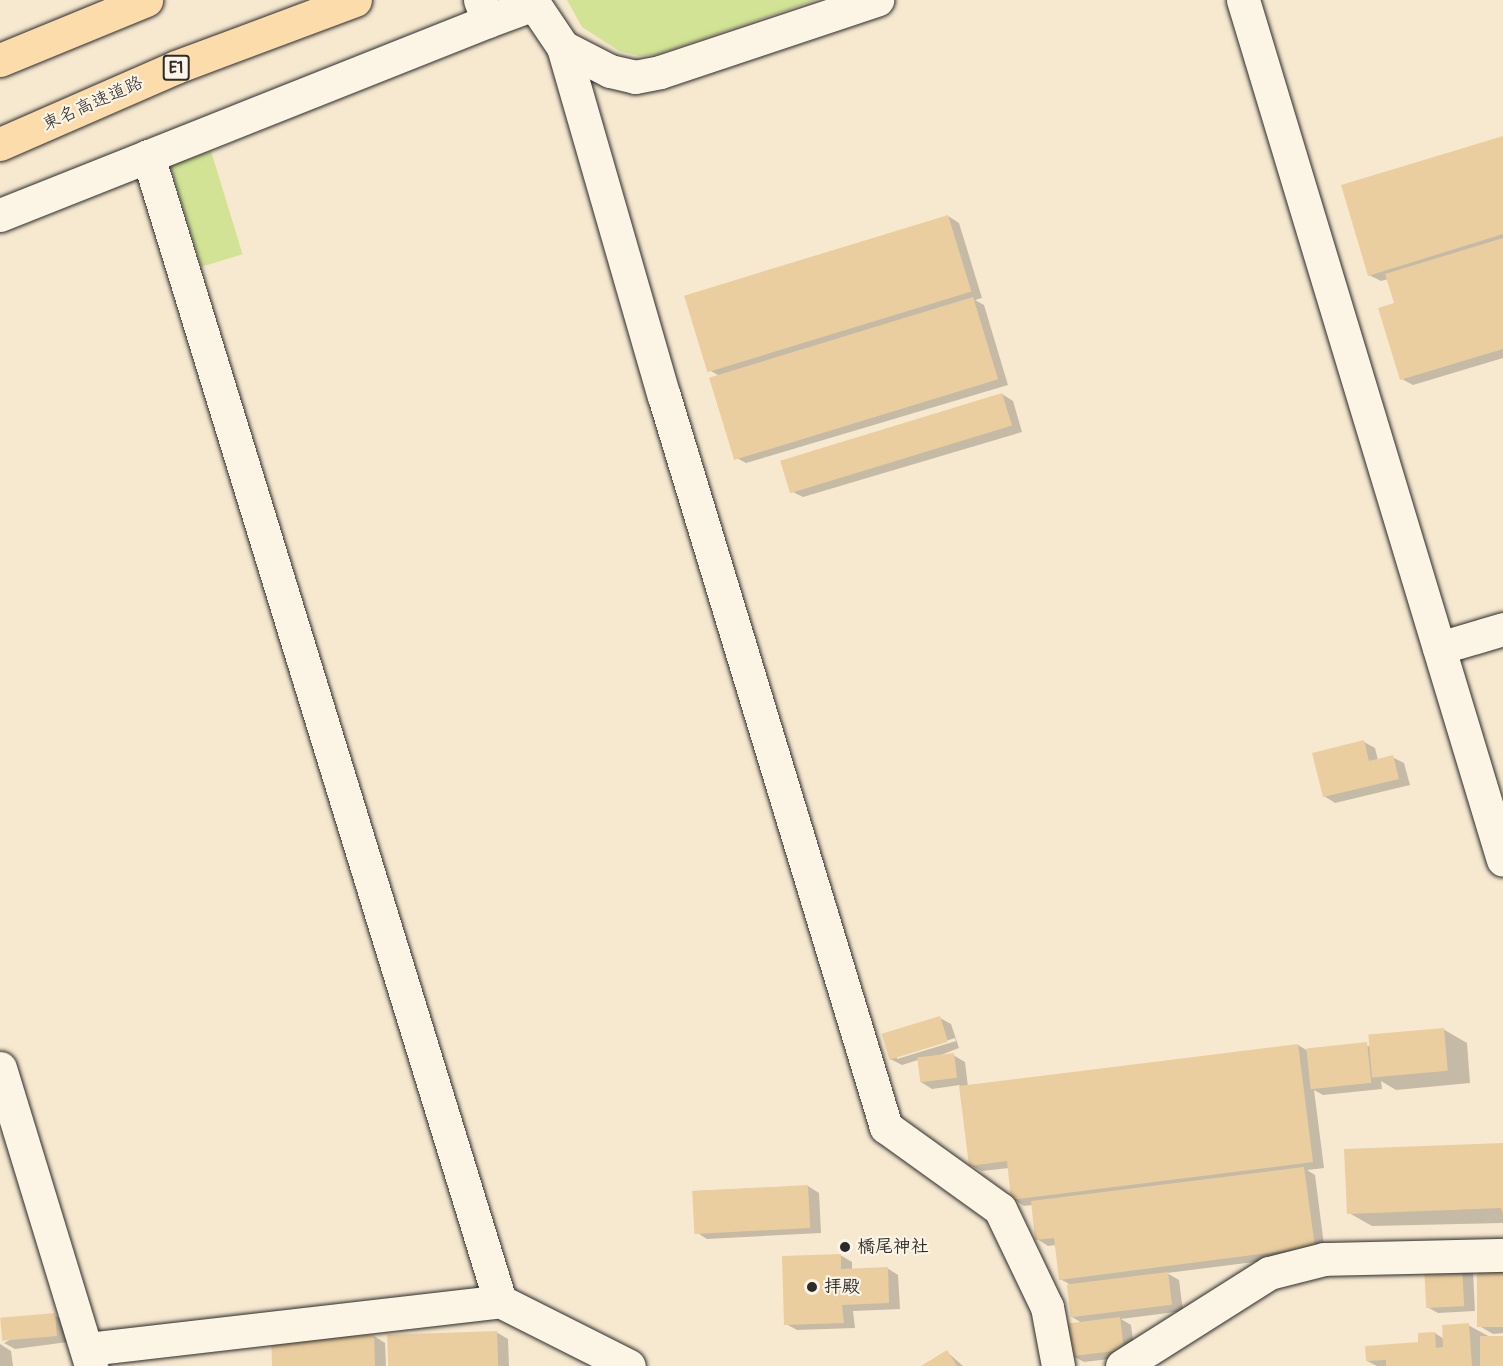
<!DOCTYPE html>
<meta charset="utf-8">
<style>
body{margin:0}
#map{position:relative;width:1503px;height:1366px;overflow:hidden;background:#f7e9d0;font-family:Pangolin,"Klee One",sans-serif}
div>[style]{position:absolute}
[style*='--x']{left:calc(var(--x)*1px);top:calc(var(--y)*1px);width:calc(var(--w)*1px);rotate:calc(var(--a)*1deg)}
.green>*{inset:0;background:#d2e396;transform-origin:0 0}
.shadow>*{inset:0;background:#0003}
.building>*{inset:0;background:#ebce9f;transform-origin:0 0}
.roads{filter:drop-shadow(0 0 2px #2b2b2b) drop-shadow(0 0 2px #2b2b2b)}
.street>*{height:33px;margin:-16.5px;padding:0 16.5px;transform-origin:16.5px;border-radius:16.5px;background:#fcf5e5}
.highway>*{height:33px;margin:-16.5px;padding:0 16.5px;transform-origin:16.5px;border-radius:16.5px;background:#fddcac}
.dots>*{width:16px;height:16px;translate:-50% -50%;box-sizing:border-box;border:3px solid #fcf5e5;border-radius:50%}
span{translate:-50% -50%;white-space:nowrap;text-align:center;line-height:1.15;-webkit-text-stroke:4.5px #fcf5e5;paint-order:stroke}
.shield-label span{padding:2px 4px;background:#fcf5e5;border:2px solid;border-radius:4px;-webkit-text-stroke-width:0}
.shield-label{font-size:16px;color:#2b2b2b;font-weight:700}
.street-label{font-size:18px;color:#2b2b2b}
.poi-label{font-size:18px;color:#2b2b2b;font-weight:700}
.left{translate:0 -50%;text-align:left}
</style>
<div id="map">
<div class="green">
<div style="clip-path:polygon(567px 0,816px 0,658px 54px,639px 56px,619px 51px,582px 27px)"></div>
<div style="left:211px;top:151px;width:108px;height:43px;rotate:73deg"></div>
</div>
<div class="shadow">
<div style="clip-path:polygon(1503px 137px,1503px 358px,1413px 385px,1402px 379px,1396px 304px,1388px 279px,1381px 281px,1369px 275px)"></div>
<div style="clip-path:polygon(948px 216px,959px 223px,982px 298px,975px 300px,984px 305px,1008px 385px,746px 463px,735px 457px,718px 375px,709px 370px)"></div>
<div style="clip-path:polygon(1002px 394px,1013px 401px,1022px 432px,803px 497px,791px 491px)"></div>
<div style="clip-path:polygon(1364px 742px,1375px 748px,1378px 760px,1392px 757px,1404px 763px,1410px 785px,1335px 803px,1324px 796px)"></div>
<div style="clip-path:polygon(evenodd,940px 1018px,951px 1024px,959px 1048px,933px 1058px,953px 1055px,965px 1062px,968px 1087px,1298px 1045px,1308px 1051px,1370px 1046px,1443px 1029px,1467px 1043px,1470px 1083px,1396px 1090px,1381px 1081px,1382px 1089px,1323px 1095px,1314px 1090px,1324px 1168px,1307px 1170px,1315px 1175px,1325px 1253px,1167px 1273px,1179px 1280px,1183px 1311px,1121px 1319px,1131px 1325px,1135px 1356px,1084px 1362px,1073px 1356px,1082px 1323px,1072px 1317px,1073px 1286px,1060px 1279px,1056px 1245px,1048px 1246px,1037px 1239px,1032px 1205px,1024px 1206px,1013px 1199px,1009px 1168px,982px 1171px,970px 1165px,960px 1085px,932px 1089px,921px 1082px,918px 1060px,902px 1065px,890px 1059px,940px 1018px,955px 1038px,956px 1041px,897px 1059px,897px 1056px,955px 1038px)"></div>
<div style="clip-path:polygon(1503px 1145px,1503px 1223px,1372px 1226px,1349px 1213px)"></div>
<div style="clip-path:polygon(808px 1186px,819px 1193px,821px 1233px,707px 1239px,696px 1232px,694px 1191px)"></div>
<div style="clip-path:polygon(840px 1255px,852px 1262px,852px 1270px,887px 1268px,898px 1275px,900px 1309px,853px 1311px,855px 1328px,797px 1330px,786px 1324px)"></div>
<div style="clip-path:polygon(1462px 1266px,1473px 1273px,1475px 1311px,1438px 1313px,1427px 1307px)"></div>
<div style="clip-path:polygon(1503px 1269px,1503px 1333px,1493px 1334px,1481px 1327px)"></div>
<div style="clip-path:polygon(54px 1315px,66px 1322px,68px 1342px,15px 1349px,4px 1343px)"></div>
<div style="clip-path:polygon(1468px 1325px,1492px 1338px,1503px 1338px,1503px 1366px,1377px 1366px,1367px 1361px,1420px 1344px,1435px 1333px,1444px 1339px)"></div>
<div style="clip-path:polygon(496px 1332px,508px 1339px,509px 1366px,390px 1366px)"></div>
<div style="clip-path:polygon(374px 1336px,385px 1343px,386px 1366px,274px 1366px)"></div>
<div style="clip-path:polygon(0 1344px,11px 1351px,13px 1366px,0 1366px)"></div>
<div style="clip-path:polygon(947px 1352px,963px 1366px,924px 1366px)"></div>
</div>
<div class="building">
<div style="clip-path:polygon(1503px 136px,1503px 234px,1368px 276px,1341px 185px)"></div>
<div style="left:948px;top:215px;width:80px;height:276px;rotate:73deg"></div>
<div style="clip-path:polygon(1503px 238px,1503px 349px,1400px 380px,1378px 308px,1394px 303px,1385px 274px)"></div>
<div style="left:973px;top:297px;width:86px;height:276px;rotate:73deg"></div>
<div style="left:1002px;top:393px;width:34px;height:232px;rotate:73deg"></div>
<div style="clip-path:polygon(1364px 740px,1369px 761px,1393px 755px,1399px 779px,1323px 797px,1312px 753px)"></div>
<div style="left:940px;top:1016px;width:27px;height:61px;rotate:73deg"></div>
<div style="left:1444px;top:1028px;width:43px;height:76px;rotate:85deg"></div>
<div style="left:1367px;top:1042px;width:41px;height:61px;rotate:84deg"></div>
<div style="clip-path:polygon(1298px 1044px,1313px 1162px,1011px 1200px,1007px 1161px,969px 1166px,959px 1086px)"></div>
<div style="left:954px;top:1053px;width:25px;height:37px;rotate:83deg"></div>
<div style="clip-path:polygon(1503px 1143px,1503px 1215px,1501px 1208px,1347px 1214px,1344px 1149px)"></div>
<div style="clip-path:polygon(1304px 1167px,1315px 1247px,1059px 1280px,1054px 1238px,1035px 1240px,1031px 1201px)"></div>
<div style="left:808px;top:1185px;width:43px;height:116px;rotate:87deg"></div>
<div style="clip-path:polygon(841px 1254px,841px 1269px,888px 1267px,889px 1303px,842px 1305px,844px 1323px,784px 1325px,782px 1256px)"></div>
<div style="left:1462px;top:1265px;width:41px;height:38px;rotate:87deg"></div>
<div style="left:1503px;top:1267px;width:60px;height:26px;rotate:90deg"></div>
<div style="left:1168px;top:1272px;width:33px;height:102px;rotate:83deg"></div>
<div style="left:55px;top:1313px;width:23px;height:55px;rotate:85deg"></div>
<div style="left:1120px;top:1317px;width:33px;height:53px;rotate:83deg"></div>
<div style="clip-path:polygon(1469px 1323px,1472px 1366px,1386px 1366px,1386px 1360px,1366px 1361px,1365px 1346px,1418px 1342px,1418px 1333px,1435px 1332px,1436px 1348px,1443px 1347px,1442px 1325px)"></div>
<div style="left:497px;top:1331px;width:35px;height:110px;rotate:88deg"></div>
<div style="left:374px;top:1335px;width:31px;height:103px;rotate:88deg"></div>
<div style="left:1503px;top:1336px;width:30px;height:23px;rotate:90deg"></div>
<div style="clip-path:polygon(947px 1350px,957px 1366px,921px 1366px)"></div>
</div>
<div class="roads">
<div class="street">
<div style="--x:480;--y:0;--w:22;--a:69"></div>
<div style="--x:488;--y:21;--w:49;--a:-20.3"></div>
<div style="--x:534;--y:4;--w:52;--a:56"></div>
<div style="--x:563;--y:47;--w:53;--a:27.1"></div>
<div style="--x:610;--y:71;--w:26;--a:13"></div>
<div style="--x:635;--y:77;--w:25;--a:-11"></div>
<div style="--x:660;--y:72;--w:229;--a:-18.4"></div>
<div style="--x:1243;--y:0;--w:898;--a:73.18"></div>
<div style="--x:563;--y:47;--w:363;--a:73.9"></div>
<div style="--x:664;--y:396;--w:764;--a:73.11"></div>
<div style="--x:886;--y:1127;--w:140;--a:35.7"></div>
<div style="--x:1000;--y:1209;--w:109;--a:64.4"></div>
<div style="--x:1047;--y:1307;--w:60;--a:79.4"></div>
<div style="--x:148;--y:156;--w:1198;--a:72.91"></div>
<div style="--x:0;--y:215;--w:525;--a:-21.68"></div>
<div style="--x:1439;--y:648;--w:67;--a:-16.5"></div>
<div style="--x:0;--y:1068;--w:312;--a:73"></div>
<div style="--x:88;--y:1349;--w:415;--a:-6.6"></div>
<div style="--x:500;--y:1301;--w:144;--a:26.7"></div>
<div style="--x:1122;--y:1366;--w:174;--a:-32.3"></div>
<div style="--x:1269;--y:1273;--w:57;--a:-14.3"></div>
<div style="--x:1324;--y:1259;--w:179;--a:-1.3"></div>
</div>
<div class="highway">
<div style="--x:0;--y:60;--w:158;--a:-22.3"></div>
<div style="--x:0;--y:144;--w:192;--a:-23.6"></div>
<div style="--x:176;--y:67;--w:191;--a:-20.5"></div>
</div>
</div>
<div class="dots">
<div style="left:845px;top:1247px;background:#2b2b2b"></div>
<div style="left:812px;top:1287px;background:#2b2b2b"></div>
</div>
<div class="shield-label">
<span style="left:176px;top:68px">E1</span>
</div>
<div class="street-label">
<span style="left:93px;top:104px;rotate:-24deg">東名高速道路</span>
</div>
<div class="poi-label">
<span class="left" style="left:857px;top:1247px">橋尾神社</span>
<span class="left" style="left:824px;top:1287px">拝殿</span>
</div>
</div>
